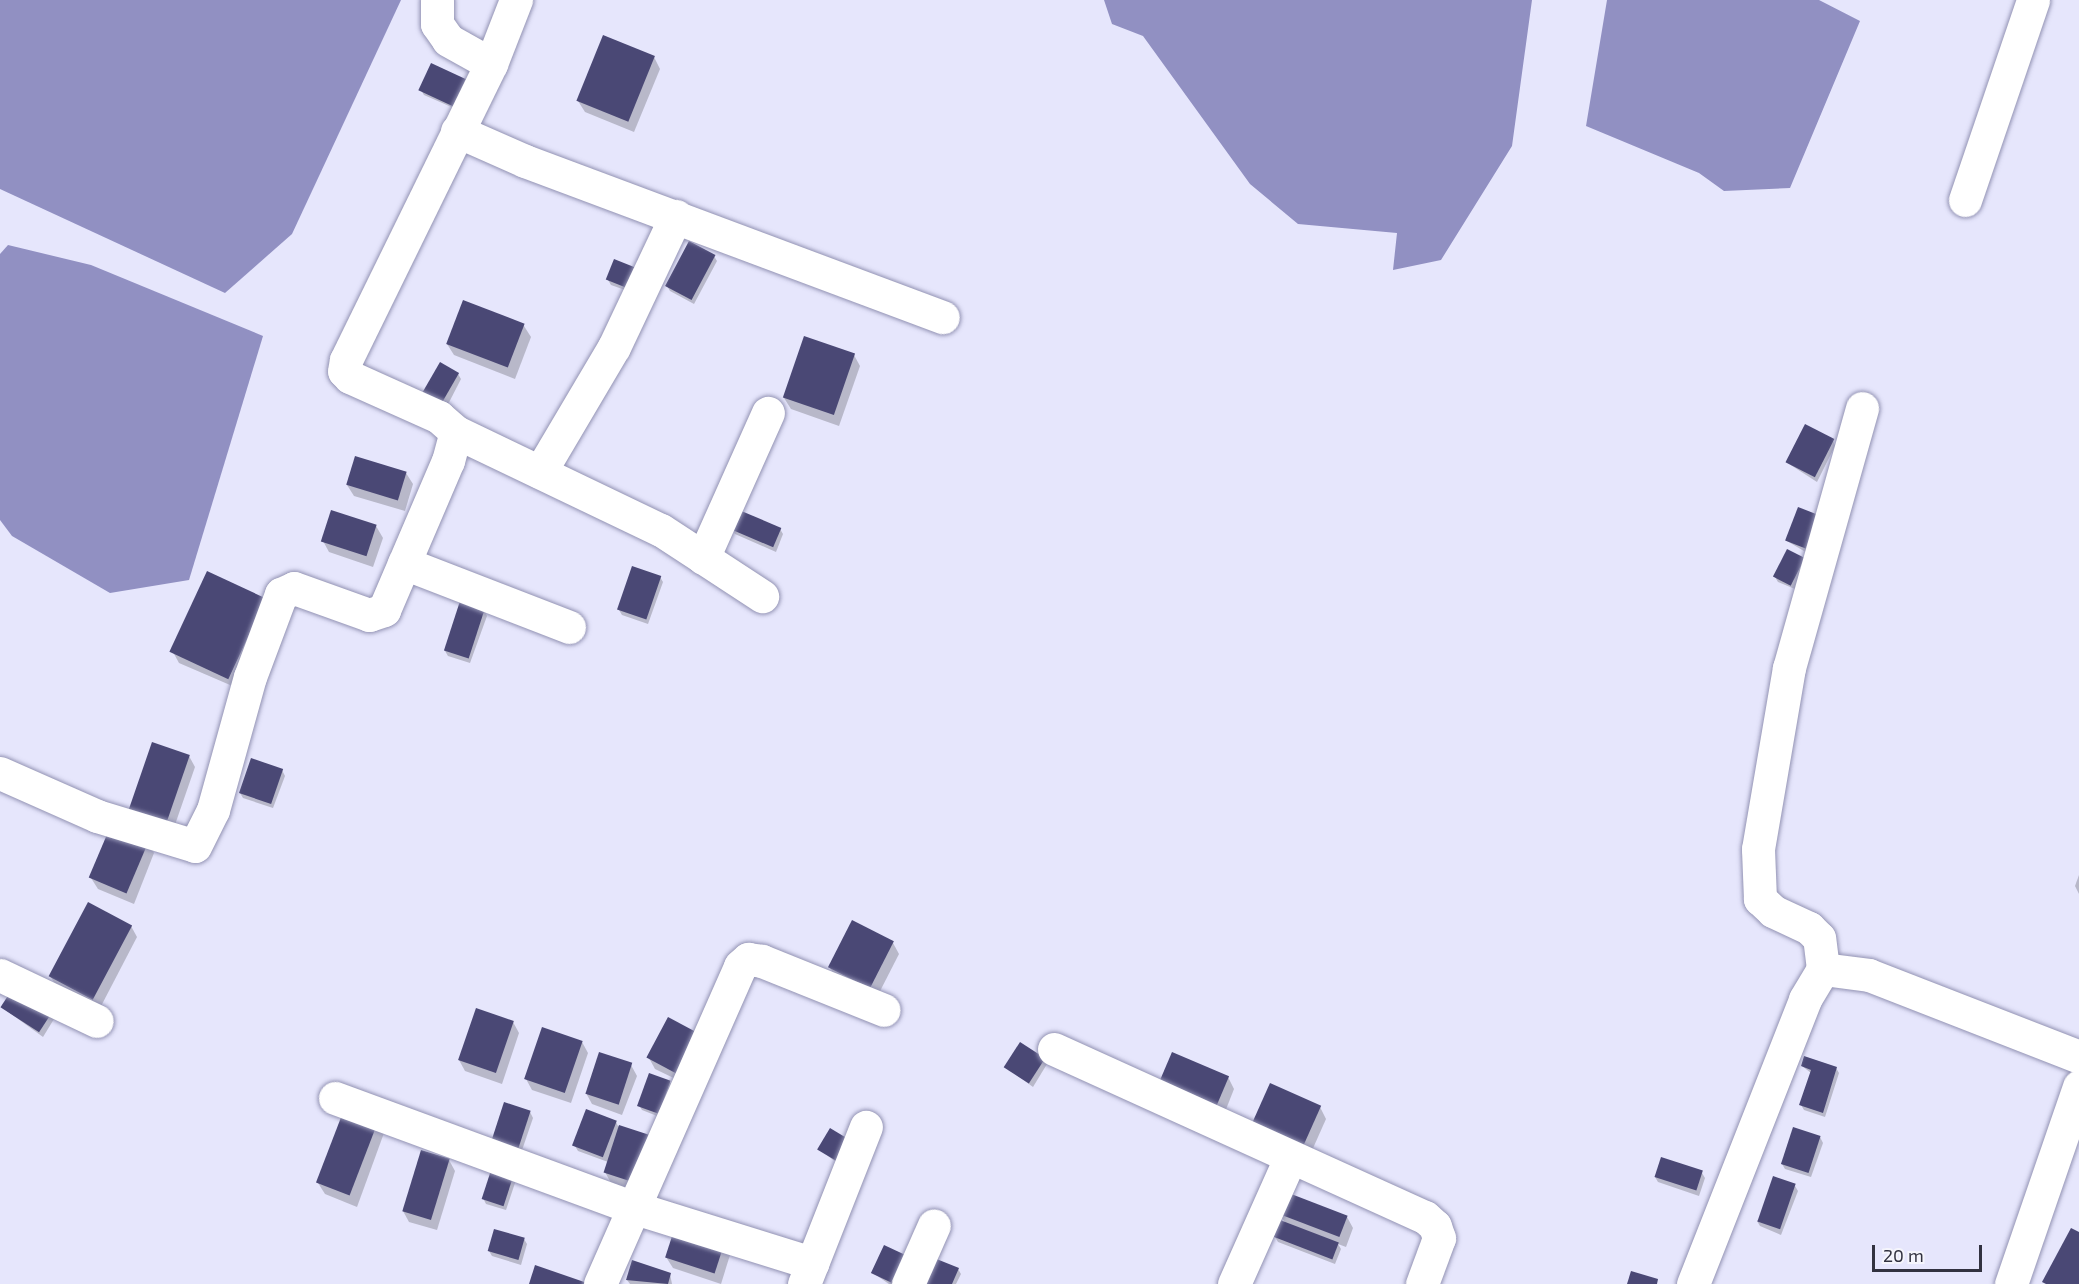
<!DOCTYPE html>
<style>
body{margin:0}
#map{position:relative;width:2079px;height:1284px;overflow:hidden;background:#e6e6fc;font-family:"Exo 2",sans-serif}
div>[style]{position:absolute}
[style*='--x']{left:calc(var(--x)*1px);top:calc(var(--y)*1px);width:calc(var(--w)*1px);rotate:calc(var(--a)*1deg)}
.water>*{inset:0;background:#9190c2}
.shadow>*{inset:0;background:#0003}
.building>*{inset:0;background:#4a4875;transform-origin:0 0}
.roads{filter:drop-shadow(0 0 2px #9292b3) drop-shadow(0 0 2px #9292b3)}
.street>*{height:33px;margin:-16.5px;padding:0 16.5px;transform-origin:16.5px;border-radius:16.5px;background:#fff}
span{translate:-50% -50%;white-space:nowrap;text-align:center;line-height:1.15;-webkit-text-stroke:6px #f5f5fc;paint-order:stroke}
.scale{position:absolute;left:1872px;top:1245px;width:110px;height:27px;box-sizing:border-box;border:3px solid #323240;border-top:0;padding-left:8px;font-size:18px;line-height:21px;white-space:nowrap;color:#323240;-webkit-text-stroke:4px #f5f5fc;paint-order:stroke}
</style>
<div id="map">
<div class="water">
<div style="clip-path:polygon(0 0,401px 0,292px 234px,225px 293px,0 189px)"></div>
<div style="clip-path:polygon(1104px 0,1532px 0,1512px 146px,1441px 260px,1393px 270px,1397px 233px,1298px 224px,1250px 184px,1143px 36px,1112px 24px)"></div>
<div style="clip-path:polygon(1607px 0,1819px 0,1860px 21px,1790px 188px,1724px 191px,1699px 173px,1586px 126px)"></div>
<div style="clip-path:polygon(8px 245px,91px 265px,263px 336px,189px 580px,110px 593px,12px 536px,0 520px,0 254px)"></div>
</div>
<div class="shadow">
<div style="clip-path:polygon(654px 57px,660px 69px,634px 132px,585px 112px,578px 101px)"></div>
<div style="clip-path:polygon(432px 65px,465px 113px,424px 95px,421px 90px)"></div>
<div style="clip-path:polygon(714px 256px,717px 261px,694px 304px,670px 291px,667px 286px)"></div>
<div style="clip-path:polygon(614px 261px,642px 296px,611px 285px,608px 280px)"></div>
<div style="clip-path:polygon(524px 326px,531px 337px,515px 379px,454px 355px,447px 344px)"></div>
<div style="clip-path:polygon(854px 355px,860px 366px,839px 426px,791px 409px,784px 398px)"></div>
<div style="clip-path:polygon(458px 374px,461px 379px,441px 418px,423px 409px)"></div>
<div style="clip-path:polygon(1833px 440px,1835px 446px,1817px 482px,1786px 462px)"></div>
<div style="clip-path:polygon(406px 473px,413px 484px,405px 511px,354px 496px,347px 485px)"></div>
<div style="clip-path:polygon(1799px 508px,1809px 554px,1787px 541px)"></div>
<div style="clip-path:polygon(376px 526px,383px 538px,373px 567px,329px 552px,323px 541px)"></div>
<div style="clip-path:polygon(732px 529px,780px 529px,783px 534px,776px 552px,735px 534px)"></div>
<div style="clip-path:polygon(1804px 559px,1795px 589px,1778px 582px,1775px 577px)"></div>
<div style="clip-path:polygon(660px 577px,663px 582px,648px 624px,622px 615px,619px 610px)"></div>
<div style="clip-path:polygon(265px 599px,237px 688px,179px 663px,173px 652px)"></div>
<div style="clip-path:polygon(484px 610px,487px 616px,470px 663px,448px 656px,445px 651px)"></div>
<div style="clip-path:polygon(189px 756px,195px 767px,169px 842px,133px 829px)"></div>
<div style="clip-path:polygon(282px 770px,285px 776px,273px 808px,243px 798px,240px 793px)"></div>
<div style="clip-path:polygon(148px 842px,154px 853px,134px 904px,98px 889px,91px 878px)"></div>
<div style="clip-path:polygon(2079px 875px,2079px 894px,2075px 886px)"></div>
<div style="clip-path:polygon(131px 926px,137px 937px,99px 1010px,57px 987px,50px 976px)"></div>
<div style="clip-path:polygon(893px 943px,899px 954px,876px 999px,837px 979px,830px 968px)"></div>
<div style="clip-path:polygon(3px 1008px,51px 1014px,54px 1019px,43px 1037px)"></div>
<div style="clip-path:polygon(668px 1019px,686px 1084px,655px 1069px,649px 1058px)"></div>
<div style="clip-path:polygon(513px 1022px,519px 1033px,502px 1084px,465px 1071px,459px 1060px)"></div>
<div style="clip-path:polygon(582px 1042px,588px 1053px,571px 1103px,532px 1090px,526px 1079px)"></div>
<div style="clip-path:polygon(1044px 1059px,1047px 1064px,1033px 1087px,1006px 1067px)"></div>
<div style="clip-path:polygon(631px 1065px,637px 1076px,622px 1115px,592px 1104px,586px 1093px)"></div>
<div style="clip-path:polygon(1802px 1066px,1836px 1068px,1839px 1073px,1825px 1117px,1804px 1110px,1801px 1105px,1811px 1073px)"></div>
<div style="clip-path:polygon(1228px 1077px,1234px 1089px,1223px 1117px,1167px 1094px)"></div>
<div style="clip-path:polygon(670px 1082px,673px 1087px,662px 1118px,642px 1110px,639px 1105px)"></div>
<div style="clip-path:polygon(1320px 1107px,1326px 1119px,1306px 1164px,1256px 1140px)"></div>
<div style="clip-path:polygon(530px 1112px,533px 1118px,520px 1156px,492px 1143px)"></div>
<div style="clip-path:polygon(378px 1121px,384px 1133px,357px 1207px,325px 1194px,318px 1183px)"></div>
<div style="clip-path:polygon(616px 1122px,618px 1126px,649px 1136px,641px 1192px,611px 1183px,605px 1172px,608px 1162px,578px 1151px,575px 1146px)"></div>
<div style="clip-path:polygon(1820px 1137px,1823px 1143px,1811px 1177px,1785px 1169px,1782px 1164px)"></div>
<div style="clip-path:polygon(852px 1143px,844px 1168px,820px 1150px)"></div>
<div style="clip-path:polygon(1662px 1159px,1702px 1173px,1705px 1178px,1699px 1196px,1658px 1182px,1655px 1177px)"></div>
<div style="clip-path:polygon(449px 1160px,455px 1171px,437px 1230px,409px 1222px,403px 1211px)"></div>
<div style="clip-path:polygon(518px 1174px,506px 1210px,486px 1204px,483px 1198px)"></div>
<div style="clip-path:polygon(1795px 1186px,1798px 1191px,1781px 1235px,1760px 1226px,1757px 1221px)"></div>
<div style="clip-path:polygon(1279px 1213px,1347px 1217px,1353px 1228px,1346px 1247px,1338px 1244px,1341px 1249px,1335px 1264px,1278px 1242px,1275px 1237px,1286px 1224px)"></div>
<div style="clip-path:polygon(524px 1239px,527px 1244px,521px 1265px,492px 1256px,489px 1251px)"></div>
<div style="clip-path:polygon(724px 1244px,730px 1255px,721px 1284px,673px 1268px,666px 1257px)"></div>
<div style="clip-path:polygon(958px 1269px,961px 1274px,956px 1284px,925px 1284px)"></div>
<div style="clip-path:polygon(873px 1273px,899px 1284px,889px 1284px)"></div>
<div style="clip-path:polygon(670px 1274px,672px 1284px,630px 1284px,627px 1280px)"></div>
</div>
<div class="building">
<div style="left:603px;top:35px;width:56px;height:71px;rotate:22deg"></div>
<div style="left:431px;top:63px;width:47px;height:30px;rotate:25deg"></div>
<div style="left:689px;top:241px;width:30px;height:51px;rotate:28deg"></div>
<div style="left:614px;top:259px;width:35px;height:22px;rotate:22deg"></div>
<div style="left:463px;top:300px;width:66px;height:47px;rotate:21deg"></div>
<div style="left:804px;top:336px;width:54px;height:65px;rotate:19deg"></div>
<div style="left:440px;top:362px;width:22px;height:47px;rotate:30deg"></div>
<div style="left:1805px;top:424px;width:33px;height:43px;rotate:27deg"></div>
<div style="left:355px;top:456px;width:54px;height:30px;rotate:17deg"></div>
<div style="left:1798px;top:507px;width:22px;height:36px;rotate:21deg"></div>
<div style="left:331px;top:510px;width:48px;height:33px;rotate:18deg"></div>
<div style="left:739px;top:510px;width:46px;height:21px;rotate:23deg"></div>
<div style="left:1787px;top:549px;width:20px;height:31px;rotate:27deg"></div>
<div style="left:632px;top:566px;width:31px;height:46px;rotate:19deg"></div>
<div style="left:207px;top:571px;width:65px;height:89px;rotate:25deg"></div>
<div style="left:460px;top:601px;width:26px;height:52px;rotate:18deg"></div>
<div style="left:152px;top:742px;width:40px;height:81px;rotate:19deg"></div>
<div style="left:251px;top:758px;width:34px;height:37px;rotate:19deg"></div>
<div style="left:111px;top:825px;width:41px;height:57px;rotate:23deg"></div>
<div style="left:88px;top:902px;width:50px;height:84px;rotate:28deg"></div>
<div style="left:852px;top:920px;width:47px;height:53px;rotate:27deg"></div>
<div style="left:13px;top:988px;width:46px;height:23px;rotate:33deg"></div>
<div style="left:476px;top:1008px;width:40px;height:55px;rotate:19deg"></div>
<div style="left:668px;top:1017px;width:36px;height:46px;rotate:28deg"></div>
<div style="left:542px;top:1027px;width:43px;height:55px;rotate:19deg"></div>
<div style="left:1020px;top:1042px;width:30px;height:30px;rotate:33deg"></div>
<div style="left:599px;top:1052px;width:35px;height:44px;rotate:18deg"></div>
<div style="left:1172px;top:1052px;width:62px;height:34px;rotate:23deg"></div>
<div style="clip-path:polygon(1804px 1056px,1837px 1067px,1823px 1113px,1799px 1105px,1811px 1070px,1801px 1066px)"></div>
<div style="left:649px;top:1073px;width:23px;height:35px;rotate:20deg"></div>
<div style="left:1270px;top:1083px;width:56px;height:51px;rotate:24deg"></div>
<div style="left:504px;top:1102px;width:28px;height:43px;rotate:18deg"></div>
<div style="left:345px;top:1107px;width:36px;height:81px;rotate:21deg"></div>
<div style="left:586px;top:1109px;width:33px;height:39px;rotate:21deg"></div>
<div style="left:619px;top:1125px;width:33px;height:50px;rotate:18deg"></div>
<div style="left:1793px;top:1127px;width:29px;height:39px;rotate:18deg"></div>
<div style="left:830px;top:1128px;width:27px;height:25px;rotate:31deg"></div>
<div style="left:421px;top:1150px;width:30px;height:64px;rotate:17deg"></div>
<div style="left:1661px;top:1157px;width:44px;height:21px;rotate:18deg"></div>
<div style="left:494px;top:1161px;width:23px;height:40px;rotate:18deg"></div>
<div style="left:1773px;top:1176px;width:24px;height:48px;rotate:19deg"></div>
<div style="left:1286px;top:1192px;width:66px;height:23px;rotate:21deg"></div>
<div style="left:1280px;top:1220px;width:63px;height:18px;rotate:21deg"></div>
<div style="left:675px;top:1227px;width:52px;height:32px;rotate:18deg"></div>
<div style="clip-path:polygon(2071px 1228px,2079px 1232px,2079px 1284px,2046px 1284px,2042px 1282px)"></div>
<div style="left:494px;top:1229px;width:32px;height:23px;rotate:16deg"></div>
<div style="left:884px;top:1245px;width:26px;height:31px;rotate:25deg"></div>
<div style="clip-path:polygon(934px 1258px,959px 1268px,952px 1284px,923px 1284px)"></div>
<div style="clip-path:polygon(632px 1260px,671px 1273px,668px 1284px,626px 1280px)"></div>
<div style="clip-path:polygon(535px 1265px,590px 1284px,529px 1284px)"></div>
<div style="clip-path:polygon(1631px 1271px,1658px 1279px,1657px 1284px,1627px 1284px)"></div>
</div>
<div class="roads">
<div class="street">
<div style="--x:437;--y:0;--w:24;--a:90"></div>
<div style="--x:437;--y:24;--w:19;--a:55"></div>
<div style="--x:448;--y:40;--w:49;--a:29.2"></div>
<div style="--x:457;--y:131;--w:74;--a:23.8"></div>
<div style="--x:525;--y:161;--w:446;--a:20.5"></div>
<div style="--x:1965;--y:200;--w:211;--a:-71.2"></div>
<div style="--x:456;--y:432;--w:227;--a:25.6"></div>
<div style="--x:661;--y:530;--w:121;--a:33.2"></div>
<div style="--x:540;--y:472;--w:145;--a:-59.4"></div>
<div style="--x:614;--y:347;--w:145;--a:-64.7"></div>
<div style="--x:703;--y:558;--w:159;--a:-65.9"></div>
<div style="--x:404;--y:563;--w:177;--a:21.2"></div>
<div style="--x:0;--y:773;--w:106;--a:23.9"></div>
<div style="--x:97;--y:816;--w:102;--a:17"></div>
<div style="--x:195;--y:846;--w:40;--a:-63.4"></div>
<div style="--x:213;--y:810;--w:138;--a:-74.5"></div>
<div style="--x:250;--y:677;--w:89;--a:-69.5"></div>
<div style="--x:281;--y:594;--w:14;--a:-25"></div>
<div style="--x:294;--y:588;--w:80;--a:19.8"></div>
<div style="--x:369;--y:615;--w:16;--a:-18"></div>
<div style="--x:384;--y:610;--w:162;--a:-66.8"></div>
<div style="--x:448;--y:461;--w:30;--a:-75"></div>
<div style="--x:456;--y:432;--w:23;--a:-139"></div>
<div style="--x:439;--y:417;--w:98;--a:-155.8"></div>
<div style="--x:350;--y:377;--w:8;--a:-135"></div>
<div style="--x:344;--y:371;--w:11;--a:-80"></div>
<div style="--x:346;--y:360;--w:330;--a:-63.9"></div>
<div style="--x:491;--y:64;--w:69;--a:-68.7"></div>
<div style="--x:1823;--y:969;--w:31;--a:-97"></div>
<div style="--x:1819;--y:938;--w:14;--a:-135"></div>
<div style="--x:1809;--y:928;--w:40;--a:-155"></div>
<div style="--x:1773;--y:911;--w:18;--a:-137"></div>
<div style="--x:1760;--y:899;--w:50;--a:-92.3"></div>
<div style="--x:1758;--y:849;--w:184;--a:-80.3"></div>
<div style="--x:1789;--y:668;--w:270;--a:-74.3"></div>
<div style="--x:0;--y:975;--w:107;--a:25.4"></div>
<div style="--x:1054;--y:1049;--w:407;--a:24.4"></div>
<div style="--x:1425;--y:1217;--w:13;--a:42"></div>
<div style="--x:1435;--y:1226;--w:13;--a:72"></div>
<div style="--x:1439;--y:1238;--w:49;--a:110.3"></div>
<div style="--x:335;--y:1098;--w:316;--a:20.2"></div>
<div style="--x:632;--y:1207;--w:189;--a:17.3"></div>
<div style="--x:600;--y:1284;--w:347;--a:-66.2"></div>
<div style="--x:740;--y:966;--w:11;--a:-41"></div>
<div style="--x:748;--y:959;--w:14;--a:8"></div>
<div style="--x:762;--y:961;--w:131;--a:21.9"></div>
<div style="--x:804;--y:1284;--w:169;--a:-68.5"></div>
<div style="--x:908;--y:1284;--w:64;--a:-66.2"></div>
<div style="--x:1234;--y:1284;--w:138;--a:-66"></div>
<div style="--x:1693;--y:1284;--w:306;--a:-68.5"></div>
<div style="--x:1805;--y:999;--w:35;--a:-59"></div>
<div style="--x:1823;--y:969;--w:46;--a:7.4"></div>
<div style="--x:1869;--y:975;--w:225;--a:21.3"></div>
<div style="--x:2011;--y:1284;--w:209;--a:-71"></div>
</div>
</div>
<div class="scale">20 m</div>
</div>
